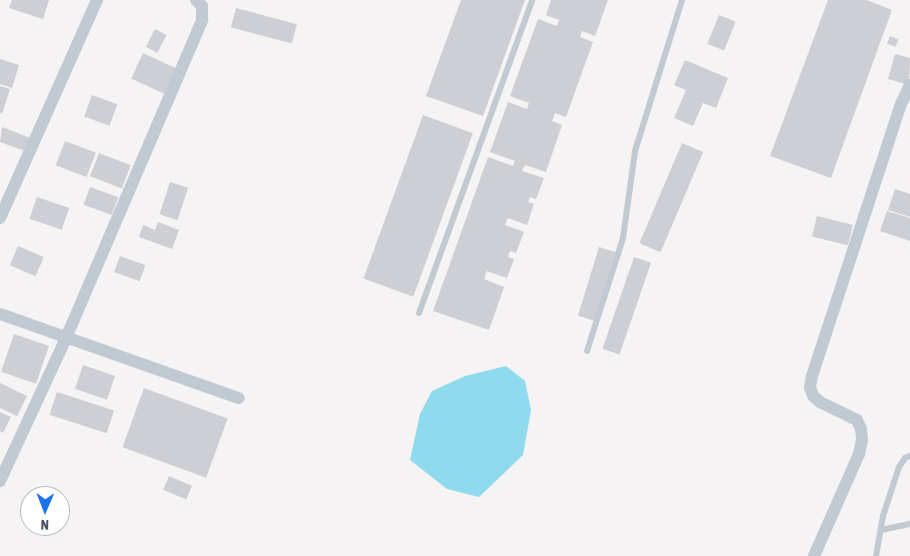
<!DOCTYPE html>
<style>
body{margin:0}
#map{position:relative;width:910px;height:556px;overflow:hidden;background:#f5f3f3;font-family:"Asap Condensed",sans-serif}
div>[style]{position:absolute}
[style*='--x']{left:calc(var(--x)*1px);top:calc(var(--y)*1px);width:calc(var(--w)*1px);rotate:calc(var(--a)*1deg)}
.water>*{inset:0;background:#90daee}
.building>*{inset:0;background:#cdcfd5;transform-origin:0 0}
.lane>*{height:6px;margin:-3px;padding:0 3px;transform-origin:3px;border-radius:3px;background:#c1cad2}
.street>*{height:12px;margin:-6px;padding:0 6px;transform-origin:6px;border-radius:6px;background:#c1cad2}
span{translate:-50% -50%;white-space:nowrap;text-align:center;line-height:1.15;-webkit-text-stroke:4.5px #fff;paint-order:stroke}
.north{position:absolute;left:20px;top:486px;width:50px;height:50px;box-sizing:border-box;background:#fff;border:1px solid #b7bbc0;border-radius:50%;rotate:181deg;font-size:14px;font-weight:700;line-height:20px;text-align:center;color:#4a5661}
.north::after{content:'';display:block;margin:auto;width:18px;height:22px;background:#1a73e8;clip-path:polygon(50% 0,100% 100%,50% 72%,0 100%)}
</style>
<div id="map">
<div class="water">
<div style="clip-path:polygon(506px 366px,525px 381px,531px 410px,523px 455px,479px 497px,447px 489px,410px 460px,420px 414px,432px 391px,465px 376px)"></div>
</div>
<div class="building">
<div style="clip-path:polygon(12px 0,49px 0,43px 19px,9px 8px)"></div>
<div style="clip-path:polygon(461px 0,525px 0,483px 116px,426px 96px)"></div>
<div style="clip-path:polygon(551px 0,608px 0,595px 36px,582px 31px,580px 37px,593px 42px,566px 117px,555px 113px,552px 121px,562px 125px,546px 172px,525px 165px,522px 171px,544px 178px,536px 199px,530px 197px,528px 202px,534px 204px,527px 225px,508px 218px,505px 225px,524px 232px,516px 253px,510px 251px,508px 257px,514px 259px,507px 278px,487px 271px,484px 279px,504px 287px,489px 330px,433px 311px,488px 157px,513px 166px,515px 161px,490px 152px,508px 102px,527px 109px,529px 103px,510px 96px,538px 19px,557px 26px,559px 20px,546px 15px)"></div>
<div style="clip-path:polygon(828px 0,867px 0,892px 10px,831px 178px,770px 156px)"></div>
<div style="left:236px;top:8px;width:63px;height:20px;rotate:15deg"></div>
<div style="left:719px;top:15px;width:18px;height:31px;rotate:22deg"></div>
<div style="left:155px;top:29px;width:13px;height:20px;rotate:27deg"></div>
<div style="left:890px;top:36px;width:9px;height:8px;rotate:21deg"></div>
<div style="left:143px;top:53px;width:38px;height:28px;rotate:25deg"></div>
<div style="clip-path:polygon(895px 54px,910px 58px,909px 85px,888px 79px)"></div>
<div style="clip-path:polygon(0 59px,19px 65px,12px 88px,0 84px)"></div>
<div style="clip-path:polygon(685px 60px,728px 78px,716px 108px,703px 103px,693px 126px,674px 118px,686px 90px,674px 85px)"></div>
<div style="clip-path:polygon(0 86px,10px 89px,2px 114px,0 113px)"></div>
<div style="left:92px;top:95px;width:27px;height:23px;rotate:20deg"></div>
<div style="left:423px;top:115px;width:53px;height:174px;rotate:20deg"></div>
<div style="clip-path:polygon(2px 127px,33px 139px,28px 152px,0 142px)"></div>
<div style="left:65px;top:141px;width:33px;height:26px;rotate:21deg"></div>
<div style="left:682px;top:143px;width:23px;height:109px;rotate:23deg"></div>
<div style="left:99px;top:153px;width:34px;height:25px;rotate:21deg"></div>
<div style="left:170px;top:182px;width:19px;height:34px;rotate:18deg"></div>
<div style="left:90px;top:187px;width:30px;height:19px;rotate:20deg"></div>
<div style="clip-path:polygon(895px 189px,910px 194px,910px 217px,888px 210px)"></div>
<div style="left:37px;top:197px;width:34px;height:23px;rotate:19deg"></div>
<div style="clip-path:polygon(887px 211px,910px 218px,910px 241px,880px 231px)"></div>
<div style="left:817px;top:216px;width:37px;height:21px;rotate:14deg"></div>
<div style="clip-path:polygon(158px 222px,179px 230px,172px 249px,139px 237px,143px 225px,155px 230px)"></div>
<div style="left:18px;top:246px;width:28px;height:21px;rotate:23deg"></div>
<div style="left:599px;top:247px;width:17px;height:72px;rotate:17deg"></div>
<div style="left:120px;top:256px;width:27px;height:17px;rotate:20deg"></div>
<div style="left:634px;top:257px;width:18px;height:97px;rotate:19deg"></div>
<div style="left:14px;top:334px;width:37px;height:40px;rotate:19deg"></div>
<div style="left:83px;top:365px;width:34px;height:25px;rotate:19deg"></div>
<div style="clip-path:polygon(0 383px,27px 396px,17px 416px,0 408px)"></div>
<div style="left:144px;top:388px;width:89px;height:63px;rotate:20deg"></div>
<div style="left:57px;top:392px;width:60px;height:24px;rotate:18deg"></div>
<div style="clip-path:polygon(0 412px,11px 417px,3px 433px,0 431px)"></div>
<div style="left:169px;top:476px;width:25px;height:15px;rotate:23deg"></div>
</div>
<div class="lane">
<div style="--x:419;--y:313;--w:333;--a:-70.1"></div>
<div style="--x:587;--y:351;--w:119;--a:-72.3"></div>
<div style="--x:623;--y:238;--w:88;--a:-82.1"></div>
<div style="--x:635;--y:151;--w:158;--a:-72.7"></div>
<div style="--x:881;--y:530;--w:30;--a:-12"></div>
<div style="--x:876;--y:556;--w:41;--a:-80.1"></div>
<div style="--x:883;--y:516;--w:52;--a:-71.9"></div>
<div style="--x:899;--y:467;--w:11;--a:-56"></div>
<div style="--x:905;--y:458;--w:5;--a:-22"></div>
</div>
<div class="street">
<div style="--x:0;--y:218;--w:239;--a:-66"></div>
<div style="--x:0;--y:314;--w:253;--a:19.4"></div>
<div style="--x:0;--y:481;--w:157;--a:-65.2"></div>
<div style="--x:66;--y:338;--w:346;--a:-66.8"></div>
<div style="--x:202;--y:20;--w:14;--a:-90"></div>
<div style="--x:202;--y:6;--w:8;--a:-135"></div>
<div style="--x:814;--y:556;--w:111;--a:-66.2"></div>
<div style="--x:859;--y:454;--w:14;--a:-78"></div>
<div style="--x:862;--y:440;--w:11;--a:-95"></div>
<div style="--x:861;--y:429;--w:10;--a:-114"></div>
<div style="--x:857;--y:420;--w:41;--a:-154.1"></div>
<div style="--x:820;--y:402;--w:9;--a:-139"></div>
<div style="--x:813;--y:396;--w:9;--a:-108"></div>
<div style="--x:810;--y:387;--w:11;--a:-80"></div>
<div style="--x:812;--y:376;--w:286;--a:-71.9"></div>
<div style="--x:901;--y:104;--w:21;--a:-65"></div>
</div>
<div class="north">N</div>
</div>
